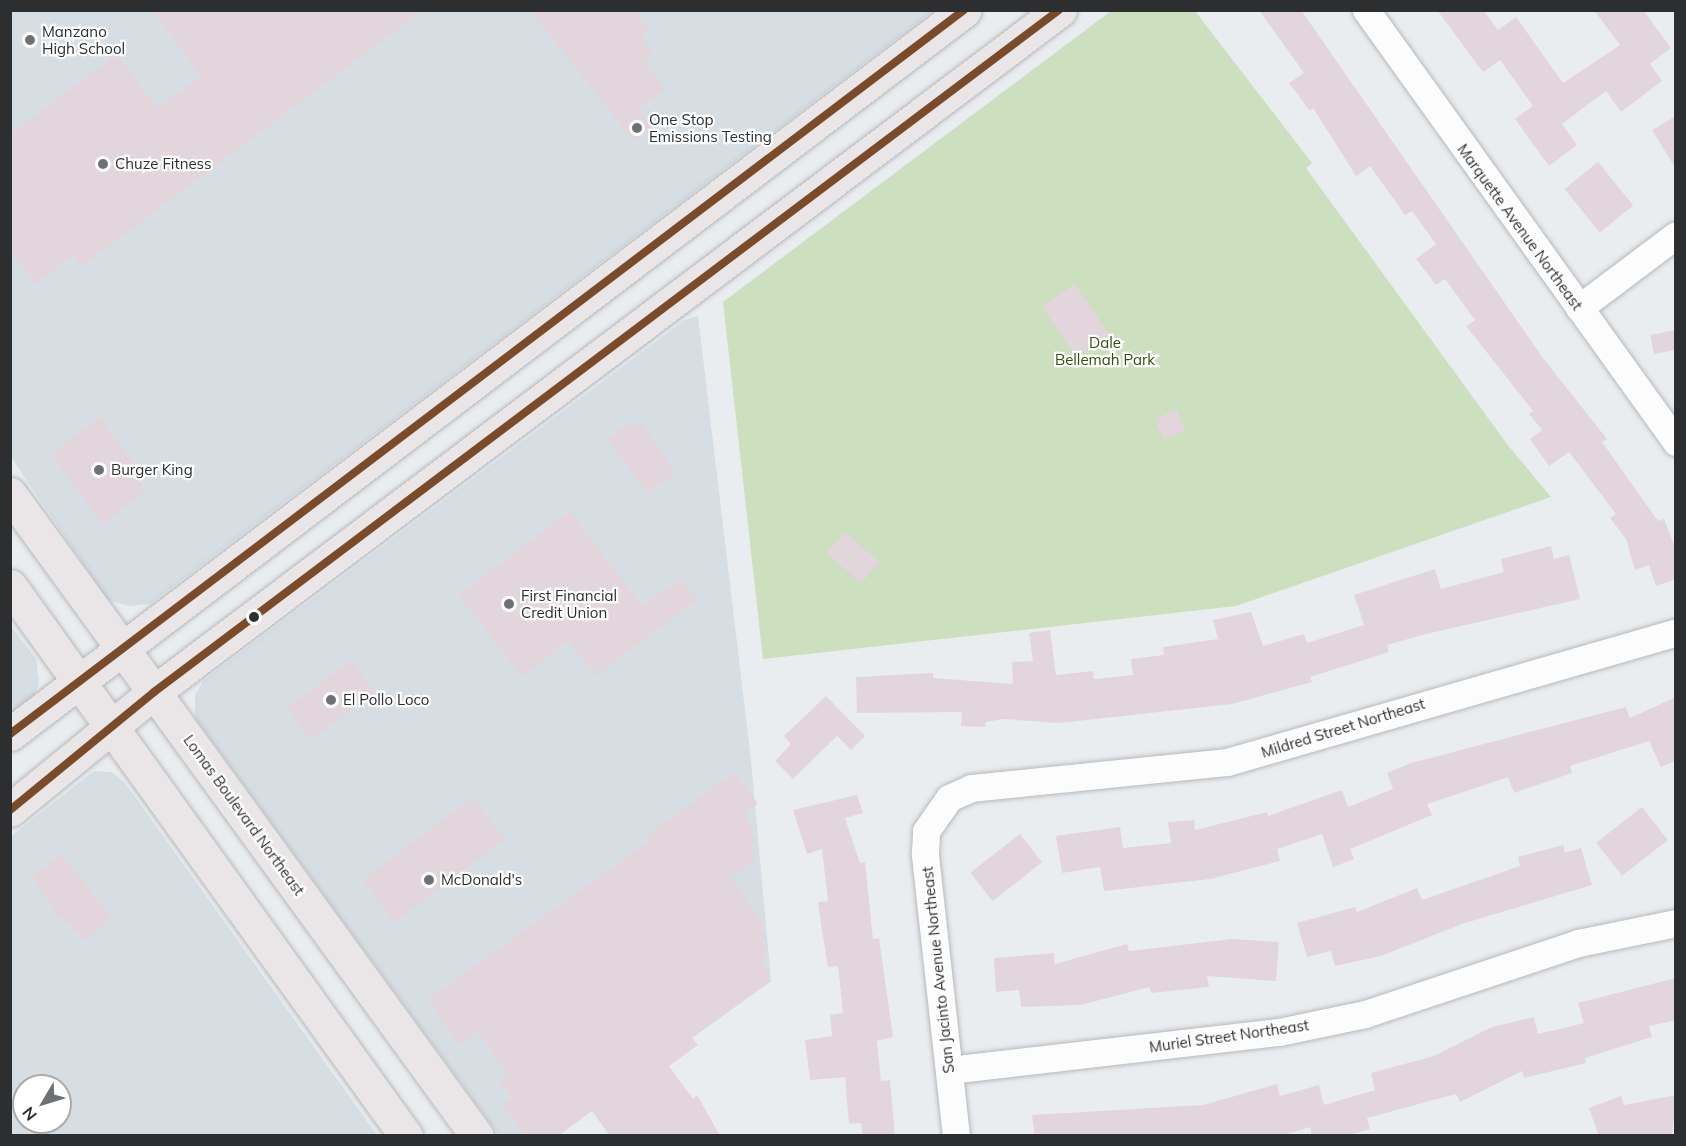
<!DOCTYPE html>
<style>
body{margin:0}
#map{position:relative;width:1686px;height:1146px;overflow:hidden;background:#eaedf0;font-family:Mulish,sans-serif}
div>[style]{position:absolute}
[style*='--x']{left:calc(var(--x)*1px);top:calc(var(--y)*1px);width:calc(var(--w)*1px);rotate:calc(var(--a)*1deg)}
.built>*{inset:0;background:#d6dee3}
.green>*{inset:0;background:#ccdfbe}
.building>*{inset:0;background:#e2d6dc;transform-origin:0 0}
.roads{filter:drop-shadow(0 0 2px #b7b9bb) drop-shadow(0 0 2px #b7b9bb)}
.minor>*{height:27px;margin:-13.5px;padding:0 13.5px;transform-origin:13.5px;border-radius:13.5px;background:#fcfcfd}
.major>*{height:33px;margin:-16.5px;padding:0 16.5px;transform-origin:16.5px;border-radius:16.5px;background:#eae5e6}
.bus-1>*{height:8px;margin:-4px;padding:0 4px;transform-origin:4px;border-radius:4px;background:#7a4b2a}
.dots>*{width:16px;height:16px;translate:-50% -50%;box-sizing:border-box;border:3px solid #fff;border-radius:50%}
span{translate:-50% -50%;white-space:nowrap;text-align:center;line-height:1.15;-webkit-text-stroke:4.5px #fff;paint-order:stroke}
.poi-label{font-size:15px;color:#2c2e2f}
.left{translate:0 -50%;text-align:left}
.street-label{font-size:15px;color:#2c2e2f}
.park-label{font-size:15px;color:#324e0b}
.frame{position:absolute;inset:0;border:12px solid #2c2e2f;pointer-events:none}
.north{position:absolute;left:12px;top:1074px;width:60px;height:60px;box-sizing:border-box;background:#fff;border:2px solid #ababac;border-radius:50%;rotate:232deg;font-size:16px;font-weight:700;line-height:24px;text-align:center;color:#2c2e2f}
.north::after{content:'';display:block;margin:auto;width:21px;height:27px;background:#6e7173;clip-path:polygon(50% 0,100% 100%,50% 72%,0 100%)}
</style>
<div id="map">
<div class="built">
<div style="clip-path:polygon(10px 11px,931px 10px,932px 12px,150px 604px,128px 606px,108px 600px,11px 457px)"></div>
<div style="clip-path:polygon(698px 316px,751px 760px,771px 981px,558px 1135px,499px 1135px,195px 718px,195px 695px,203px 681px,685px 320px)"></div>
<div style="clip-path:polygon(10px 625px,36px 659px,39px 683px,33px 699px,10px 718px)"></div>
<div style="clip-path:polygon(evenodd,94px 771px,112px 772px,125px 783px,377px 1135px,11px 1135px,10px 837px,94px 771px,24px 1086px,60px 1086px,60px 1122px,24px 1122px,24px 1086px)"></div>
</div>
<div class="green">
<div style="clip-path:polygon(1111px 11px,1195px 11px,1312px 163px,1306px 168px,1507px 444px,1551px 497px,1236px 606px,763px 659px,723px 302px)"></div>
</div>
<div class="building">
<div style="clip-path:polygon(152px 10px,423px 10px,81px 267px,73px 256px,36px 284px,10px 250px,10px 134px,117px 54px,158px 109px,201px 76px)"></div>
<div style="clip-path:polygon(530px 10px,635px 10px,650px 31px,641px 37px,654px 55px,645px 62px,665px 89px,639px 109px,652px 127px,633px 141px)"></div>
<div style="clip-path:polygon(1259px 10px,1301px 10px,1543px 358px,1607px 439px,1602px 442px,1658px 521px,1664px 519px,1676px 550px,1676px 579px,1656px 586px,1649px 565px,1635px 570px,1626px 539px,1610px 518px,1616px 514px,1569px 452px,1549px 466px,1530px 439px,1542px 430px,1529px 414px,1533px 411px,1466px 326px,1475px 320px,1445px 279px,1436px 285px,1416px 259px,1436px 244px,1412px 211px,1405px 215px,1370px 166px,1356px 176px,1313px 108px,1310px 111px,1289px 83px,1304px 73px)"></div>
<div style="clip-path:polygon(1437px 10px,1483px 10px,1498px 30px,1516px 17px,1563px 83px,1620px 45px,1594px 10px,1643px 10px,1671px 48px,1650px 64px,1662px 81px,1621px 112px,1606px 91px,1562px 124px,1577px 145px,1549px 166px,1515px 119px,1533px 106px,1500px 60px,1483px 72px)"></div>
<div style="clip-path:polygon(1676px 116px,1676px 169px,1652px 130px)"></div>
<div style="left:1598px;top:162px;width:56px;height:43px;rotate:51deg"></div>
<div style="left:1075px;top:284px;width:61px;height:40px;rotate:56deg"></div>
<div style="clip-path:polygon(1676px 330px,1676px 350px,1654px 354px,1650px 335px)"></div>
<div style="left:1176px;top:409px;width:23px;height:24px;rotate:65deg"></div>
<div style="clip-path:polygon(100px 417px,137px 468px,132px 472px,146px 491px,103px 524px,50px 454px)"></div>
<div style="clip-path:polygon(628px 424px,642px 424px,676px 473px,648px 493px,607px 439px)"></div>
<div style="clip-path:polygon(570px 511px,642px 606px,681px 578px,697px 600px,596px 676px,568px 641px,522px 677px,459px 595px)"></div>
<div style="left:845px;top:532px;width:46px;height:28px;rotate:41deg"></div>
<div style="clip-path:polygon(1551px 546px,1554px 559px,1569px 555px,1580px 599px,1422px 635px,1387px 645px,1389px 652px,1310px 677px,1312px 682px,1232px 704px,1059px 723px,1002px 719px,986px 722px,985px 727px,961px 726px,962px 712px,857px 713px,856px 677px,933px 673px,933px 678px,1013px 684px,1012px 662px,1033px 661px,1029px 633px,1050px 630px,1056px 675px,1093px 671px,1094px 679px,1133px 675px,1131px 659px,1164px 655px,1163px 647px,1218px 639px,1213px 620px,1251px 612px,1263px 646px,1304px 634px,1307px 643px,1364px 625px,1354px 595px,1435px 569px,1441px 589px,1504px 572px,1501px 559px)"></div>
<div style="left:351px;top:660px;width:40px;height:80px;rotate:53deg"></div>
<div style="clip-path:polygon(826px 696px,865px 736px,851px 750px,837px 736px,793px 779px,775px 761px,791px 744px,784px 736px)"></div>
<div style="clip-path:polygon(1676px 697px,1676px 760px,1661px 767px,1649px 741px,1570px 766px,1572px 773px,1514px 793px,1508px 777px,1427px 804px,1432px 815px,1350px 849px,1354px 859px,1333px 867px,1322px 834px,1277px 849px,1280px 861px,1210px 879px,1104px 891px,1100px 867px,1062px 873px,1056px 836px,1120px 827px,1123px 848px,1171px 843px,1168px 822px,1194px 820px,1195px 830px,1267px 812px,1268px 816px,1342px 790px,1348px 807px,1393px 789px,1387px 773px,1411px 763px,1626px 707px,1630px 718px)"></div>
<div style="clip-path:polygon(735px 772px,758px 804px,745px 813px,756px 839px,750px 850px,757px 859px,731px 878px,764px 925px,760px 927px,766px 937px,761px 940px,768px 949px,762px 960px,771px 981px,692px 1038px,698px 1045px,669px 1066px,693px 1099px,697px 1095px,720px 1136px,610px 1136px,592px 1111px,558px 1136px,525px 1136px,502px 1104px,512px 1098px,499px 1081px,508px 1075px,478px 1031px,459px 1045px,427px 1000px,648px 842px,645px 836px)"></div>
<div style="clip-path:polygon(857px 795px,863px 813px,845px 818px,860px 863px,865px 862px,873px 939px,879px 938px,893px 1037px,877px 1041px,881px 1081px,890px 1080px,895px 1136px,863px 1136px,861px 1123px,849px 1124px,845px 1077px,810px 1080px,805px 1040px,832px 1036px,830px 1015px,843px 1013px,838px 966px,828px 967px,821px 924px,818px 902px,828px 901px,822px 849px,807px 854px,793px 810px)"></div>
<div style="left:473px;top:797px;width:53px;height:138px;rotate:53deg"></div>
<div style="left:1642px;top:807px;width:42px;height:58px;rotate:52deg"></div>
<div style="left:1020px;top:834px;width:36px;height:63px;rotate:52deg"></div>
<div style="clip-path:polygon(1563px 845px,1565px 853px,1581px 848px,1592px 885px,1462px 924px,1381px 956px,1335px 966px,1331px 951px,1307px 957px,1297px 923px,1355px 907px,1357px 912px,1417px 888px,1422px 900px,1520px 866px,1518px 857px)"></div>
<div style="clip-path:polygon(61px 854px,112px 917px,85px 940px,55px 913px,32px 878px)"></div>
<div style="clip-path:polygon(1232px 939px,1279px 942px,1276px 981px,1207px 976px,1209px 987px,1151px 993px,1150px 987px,1080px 1005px,1021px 1007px,1019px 990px,996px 992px,994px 958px,1054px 953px,1055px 964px,1127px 944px,1129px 951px)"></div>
<div style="clip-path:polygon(1676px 978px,1676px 1020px,1649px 1026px,1652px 1037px,1585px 1058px,1586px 1063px,1524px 1078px,1522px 1071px,1460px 1102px,1456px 1094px,1367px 1118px,1370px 1129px,1345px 1136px,1312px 1136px,1310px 1127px,1281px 1136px,1035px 1136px,1032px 1115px,1203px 1105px,1277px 1084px,1280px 1096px,1319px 1085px,1324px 1105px,1375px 1090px,1371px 1073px,1434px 1056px,1492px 1027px,1534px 1017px,1538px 1034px,1584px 1023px,1578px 1003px)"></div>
<div style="clip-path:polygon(1676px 1095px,1672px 1136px,1599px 1136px,1589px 1108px,1621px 1096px,1624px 1105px)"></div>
</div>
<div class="roads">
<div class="minor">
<div style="--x:1366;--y:10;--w:532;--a:54.34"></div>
<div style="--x:1579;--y:308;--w:121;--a:-37"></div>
<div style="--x:949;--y:1070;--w:332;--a:-6.6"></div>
<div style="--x:1279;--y:1032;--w:88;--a:-11.8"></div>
<div style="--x:1365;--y:1014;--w:225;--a:-18.4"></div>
<div style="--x:1578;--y:943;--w:100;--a:-11.5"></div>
<div style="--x:956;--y:1136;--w:285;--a:-96.3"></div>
<div style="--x:925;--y:853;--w:22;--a:-87"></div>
<div style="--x:926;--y:831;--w:40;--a:-55.1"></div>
<div style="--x:949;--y:798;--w:24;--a:-24"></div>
<div style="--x:971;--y:788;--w:257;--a:-5.8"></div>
<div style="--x:1227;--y:762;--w:467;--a:-16.1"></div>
</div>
<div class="major">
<div style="--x:10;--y:494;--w:794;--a:53.97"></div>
<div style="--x:10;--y:586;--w:678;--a:54.25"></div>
<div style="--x:10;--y:734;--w:1198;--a:-37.17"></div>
<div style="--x:10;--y:810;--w:186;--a:-39.3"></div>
<div style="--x:154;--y:692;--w:1134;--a:-36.97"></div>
</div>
</div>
<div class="bus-1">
<div style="--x:10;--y:734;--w:1198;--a:-37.2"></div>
<div style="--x:10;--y:810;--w:186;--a:-39.3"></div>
<div style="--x:154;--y:692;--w:1133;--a:-37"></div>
</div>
<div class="dots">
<div style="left:30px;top:40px;background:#6e7173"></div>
<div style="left:637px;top:128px;background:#6e7173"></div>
<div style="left:103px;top:164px;background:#6e7173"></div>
<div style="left:99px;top:470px;background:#6e7173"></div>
<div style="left:509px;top:604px;background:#6e7173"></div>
<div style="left:254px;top:617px;background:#2c2e2f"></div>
<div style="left:331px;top:700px;background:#6e7173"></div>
<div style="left:429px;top:880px;background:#6e7173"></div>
</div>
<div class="poi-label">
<span class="left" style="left:42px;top:40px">Manzano<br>High School</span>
<span class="left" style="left:649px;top:128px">One Stop<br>Emissions Testing</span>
<span class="left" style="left:115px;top:164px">Chuze Fitness</span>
<span class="left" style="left:111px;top:470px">Burger King</span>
<span class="left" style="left:521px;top:604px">First Financial<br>Credit Union</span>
<span class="left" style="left:343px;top:700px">El Pollo Loco</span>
<span class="left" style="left:441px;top:880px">McDonald's</span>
</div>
<div class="street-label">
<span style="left:1520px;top:227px;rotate:54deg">Marquette Avenue Northeast</span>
<span style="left:1343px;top:728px;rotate:-17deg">Mildred Street Northeast</span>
<span style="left:244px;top:815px;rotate:54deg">Lomas Boulevard Northeast</span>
<span style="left:938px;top:970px;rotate:-96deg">San Jacinto Avenue Northeast</span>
<span style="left:1229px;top:1036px;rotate:-8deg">Muriel Street Northeast</span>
</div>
<div class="park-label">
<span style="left:1105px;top:351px">Dale<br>Bellemah Park</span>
</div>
<div class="frame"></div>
<div class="north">N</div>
</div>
